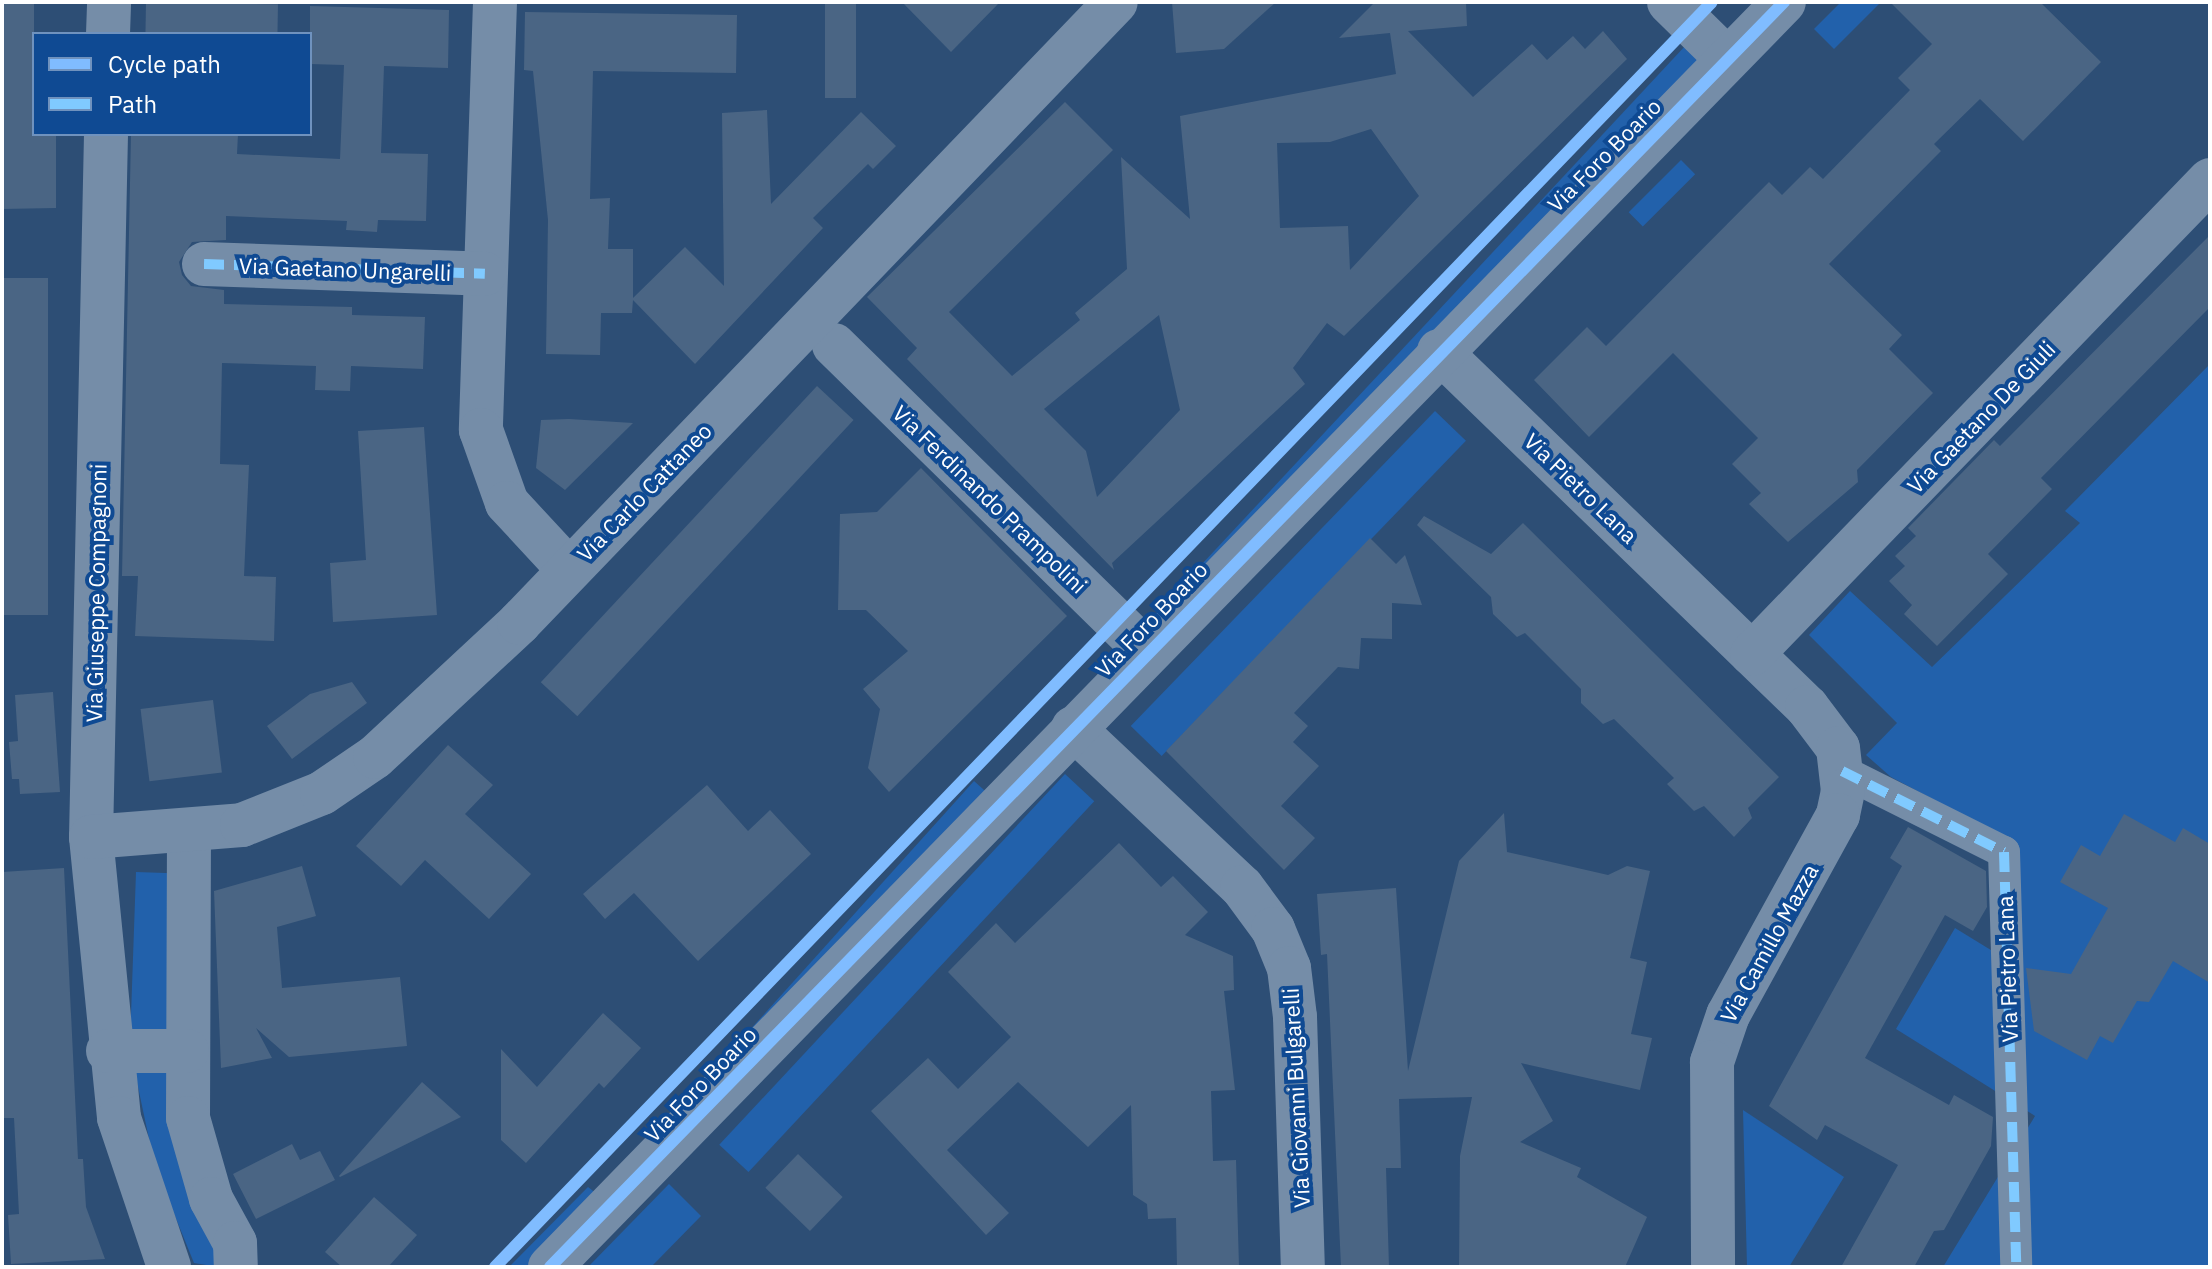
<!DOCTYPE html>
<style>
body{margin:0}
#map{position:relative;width:2212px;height:1269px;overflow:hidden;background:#2d4e75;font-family:"IBM Plex Sans",sans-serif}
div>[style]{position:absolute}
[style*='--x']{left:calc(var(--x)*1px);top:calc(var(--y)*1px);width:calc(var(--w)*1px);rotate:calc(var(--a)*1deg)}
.green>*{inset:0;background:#2261ab;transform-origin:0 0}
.building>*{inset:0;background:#4a6584;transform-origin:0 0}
.pedestrian>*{height:32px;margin:-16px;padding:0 16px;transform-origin:16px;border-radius:16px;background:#758da8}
.minor>*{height:44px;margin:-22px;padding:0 22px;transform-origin:22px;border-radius:22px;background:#758da8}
.tertiary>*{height:44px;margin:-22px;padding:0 22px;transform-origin:22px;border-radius:22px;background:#758da8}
.quiet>*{height:10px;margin-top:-5px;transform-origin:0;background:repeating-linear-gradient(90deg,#80caff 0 20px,transparent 0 30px)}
.cycleway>*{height:12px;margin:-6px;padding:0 6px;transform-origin:6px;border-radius:6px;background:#80bcff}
span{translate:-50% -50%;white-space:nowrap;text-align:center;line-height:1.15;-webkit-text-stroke:8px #0f4a93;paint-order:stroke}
.street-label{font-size:22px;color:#fff}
.frame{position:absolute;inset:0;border:4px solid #fff;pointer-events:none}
.legend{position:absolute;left:32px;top:32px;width:280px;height:104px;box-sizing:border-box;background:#0f4a93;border:2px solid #6f92be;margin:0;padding:10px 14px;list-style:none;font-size:24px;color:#fff}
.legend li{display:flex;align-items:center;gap:16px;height:40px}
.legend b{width:40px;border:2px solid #6f92be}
</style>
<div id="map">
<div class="green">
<div style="clip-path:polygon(1841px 2px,1881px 2px,1834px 49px,1814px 29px)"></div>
<div style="left:1686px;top:45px;width:23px;height:1003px;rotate:43deg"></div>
<div style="left:1681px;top:160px;width:20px;height:74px;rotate:45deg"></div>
<div style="clip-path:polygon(2210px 364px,2210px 1267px,1943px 1267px,2035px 1116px,1896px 1029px,1955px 928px,1999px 955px,2008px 839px,1891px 777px,1866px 755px,1897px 723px,1809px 635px,1850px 591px,1932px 667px,2080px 523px,2065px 511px)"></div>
<div style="left:1435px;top:411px;width:43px;height:438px;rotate:44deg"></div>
<div style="left:1065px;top:774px;width:40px;height:507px;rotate:43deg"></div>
<div style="left:974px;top:781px;width:24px;height:509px;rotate:42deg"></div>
<div style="left:136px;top:872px;width:37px;height:164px;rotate:2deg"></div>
<div style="clip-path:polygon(134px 1068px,170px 1072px,219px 1267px,194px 1263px,155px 1167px)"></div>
<div style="clip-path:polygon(1743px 1110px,1844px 1177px,1789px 1267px,1747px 1267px)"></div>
<div style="clip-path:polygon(669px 1184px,701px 1216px,651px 1267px,588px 1267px)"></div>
<div style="clip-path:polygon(588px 1187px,601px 1197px,534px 1267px,509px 1267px)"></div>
</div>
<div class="building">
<div style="clip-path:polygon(2px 2px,34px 2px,34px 134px,56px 134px,56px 208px,2px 209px)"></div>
<div style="left:146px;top:2px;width:132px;height:32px;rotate:1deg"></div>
<div style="left:825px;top:2px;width:31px;height:96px"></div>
<div style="clip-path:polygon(902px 2px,1000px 2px,951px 52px)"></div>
<div style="clip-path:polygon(1172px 2px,1276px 2px,1224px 49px,1176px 53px)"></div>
<div style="clip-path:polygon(evenodd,1375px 2px,1466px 2px,1467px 26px,1408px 31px,1473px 97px,1532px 44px,1547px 60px,1573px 36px,1585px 49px,1603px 31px,1627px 59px,1344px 336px,1327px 323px,1293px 368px,1305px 384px,1112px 563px,1114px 570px,907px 359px,917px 348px,867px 297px,1065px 102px,1113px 150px,949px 312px,1012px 376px,1080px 320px,1075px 313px,1127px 269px,1121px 157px,1190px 219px,1180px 116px,1396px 74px,1390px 33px,1339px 38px,1375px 2px,1371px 129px,1419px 196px,1350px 270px,1348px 226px,1280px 228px,1277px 143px,1330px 142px,1371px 129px,1375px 2px,1159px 315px,1180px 410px,1097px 497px,1086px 451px,1044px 409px,1159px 315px)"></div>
<div style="clip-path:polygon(1890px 2px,2040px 2px,2101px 62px,2023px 141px,1980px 99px,1934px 144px,1941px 151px,1829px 264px,1902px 335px,1889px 349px,1933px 393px,1857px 470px,1858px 482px,1788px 542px,1749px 504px,1761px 493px,1732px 464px,1758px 438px,1673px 353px,1589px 437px,1534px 380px,1587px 327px,1606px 346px,1769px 182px,1782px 195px,1810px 167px,1823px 179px,1910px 90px,1898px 78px,1932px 44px)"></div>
<div style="clip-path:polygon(310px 6px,449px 10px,448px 68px,384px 66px,381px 153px,428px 154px,426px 221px,378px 220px,377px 232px,346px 230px,347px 221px,226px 216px,226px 240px,192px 242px,179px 262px,182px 275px,191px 286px,224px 290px,224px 304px,352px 307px,352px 315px,425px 317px,423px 369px,351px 366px,350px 391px,315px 390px,316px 366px,222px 363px,220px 464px,249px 465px,244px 576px,276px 577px,274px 641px,135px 636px,138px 576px,122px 576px,131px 134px,238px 134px,237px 154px,340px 159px,344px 65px,310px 64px)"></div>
<div style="clip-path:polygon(525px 12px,737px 15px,736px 73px,593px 71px,590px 199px,610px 198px,608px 249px,633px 249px,633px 298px,685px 247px,724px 286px,722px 113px,767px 110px,771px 204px,861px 112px,896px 146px,873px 169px,868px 164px,813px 218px,823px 228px,695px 364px,633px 300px,632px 313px,601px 313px,600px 355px,546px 354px,548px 220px,533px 71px,524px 70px)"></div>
<div style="clip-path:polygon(2210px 235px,2210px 307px,2041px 478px,2052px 489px,1988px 554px,2008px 574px,1937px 646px,1904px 614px,1912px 605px,1889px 581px,1905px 566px,1895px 556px,1916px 536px,1908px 528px,1994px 440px,2000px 446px)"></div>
<div style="left:2px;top:278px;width:46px;height:337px"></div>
<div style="left:817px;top:386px;width:50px;height:405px;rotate:43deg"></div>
<div style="clip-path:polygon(541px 420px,569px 419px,633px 423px,565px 490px,536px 468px)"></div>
<div style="clip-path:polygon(424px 427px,437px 615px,333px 622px,330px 563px,366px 560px,358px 431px)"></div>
<div style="clip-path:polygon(921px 468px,1067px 616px,889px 792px,868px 768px,880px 709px,863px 689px,908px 651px,866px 610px,838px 610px,840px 514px,877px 512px)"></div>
<div style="clip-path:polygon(1424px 516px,1491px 554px,1523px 523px,1779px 777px,1748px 808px,1752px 818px,1734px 837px,1704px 806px,1694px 811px,1667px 784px,1674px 778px,1614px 719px,1603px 724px,1581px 703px,1581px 689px,1525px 633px,1517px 637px,1493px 614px,1491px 597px,1417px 525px)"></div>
<div style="clip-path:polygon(1370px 538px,1396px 564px,1405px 555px,1422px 605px,1392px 603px,1392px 639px,1361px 638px,1359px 669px,1338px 667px,1294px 713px,1308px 726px,1293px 742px,1319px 766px,1281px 806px,1315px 838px,1284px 870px,1166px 751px)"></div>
<div style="clip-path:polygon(352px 682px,367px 703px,292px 759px,267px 726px,310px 694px)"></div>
<div style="clip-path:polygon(53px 692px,60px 792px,20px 794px,19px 779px,12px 779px,9px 742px,18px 741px,15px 695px)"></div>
<div style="left:213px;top:700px;width:73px;height:73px;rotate:83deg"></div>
<div style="clip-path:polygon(448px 745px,493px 785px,465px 814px,531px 874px,489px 919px,425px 860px,401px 886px,356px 846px)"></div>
<div style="clip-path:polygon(707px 785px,748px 831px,770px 810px,811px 854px,698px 961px,634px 893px,605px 919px,583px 894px)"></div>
<div style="clip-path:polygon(1504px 813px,1507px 852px,1608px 875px,1627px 866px,1650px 871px,1630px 958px,1647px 962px,1631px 1034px,1652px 1038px,1640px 1090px,1521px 1063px,1553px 1121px,1520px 1142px,1581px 1168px,1577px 1177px,1647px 1217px,1625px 1267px,1459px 1267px,1460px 1156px,1472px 1097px,1399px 1099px,1401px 1168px,1386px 1168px,1389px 1267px,1341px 1267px,1327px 954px,1321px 955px,1317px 894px,1396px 888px,1408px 1071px,1459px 861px)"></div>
<div style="clip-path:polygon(2124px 814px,2175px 842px,2183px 828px,2210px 844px,2210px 983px,2173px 961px,2149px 1002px,2137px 1001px,2113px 1043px,2100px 1036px,2087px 1060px,2034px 1031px,2026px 968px,2071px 974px,2108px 908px,2060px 882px,2081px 845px,2100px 856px)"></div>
<div style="clip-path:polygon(1908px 827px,1986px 871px,1987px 907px,1973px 931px,1945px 915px,1865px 1058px,1949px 1105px,1954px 1095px,1993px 1117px,1991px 1146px,1944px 1230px,1934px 1231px,1914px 1267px,1841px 1267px,1898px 1165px,1825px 1125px,1817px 1140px,1769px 1106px,1902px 866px,1890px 858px)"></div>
<div style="clip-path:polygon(1119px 843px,1161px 887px,1173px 876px,1208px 912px,1185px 935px,1233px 956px,1234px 990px,1224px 991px,1235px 1090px,1211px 1091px,1213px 1161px,1236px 1160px,1239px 1267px,1177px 1267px,1176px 1218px,1148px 1219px,1147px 1204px,1133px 1195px,1131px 1105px,1088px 1147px,1018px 1082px,947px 1150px,1009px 1213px,986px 1235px,871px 1111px,928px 1058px,958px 1089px,1011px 1037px,948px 972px,996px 923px,1015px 943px)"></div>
<div style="clip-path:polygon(302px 866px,316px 916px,277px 927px,282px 988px,400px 977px,407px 1046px,289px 1057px,256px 1028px,272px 1058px,221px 1068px,214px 891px)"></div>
<div style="clip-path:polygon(64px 868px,78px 1159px,83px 1159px,86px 1207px,105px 1259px,11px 1264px,8px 1215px,19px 1214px,14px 1118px,2px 1118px,2px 872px)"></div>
<div style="clip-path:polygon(603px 1013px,641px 1048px,604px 1088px,599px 1083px,526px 1163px,501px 1140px,501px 1049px,537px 1087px)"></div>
<div style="clip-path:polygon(422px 1082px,461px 1117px,340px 1177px,339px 1176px)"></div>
<div style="clip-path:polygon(292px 1144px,300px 1160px,320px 1151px,335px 1180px,256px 1219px,233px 1174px)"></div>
<div style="left:798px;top:1154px;width:62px;height:47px;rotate:44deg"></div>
<div style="clip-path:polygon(374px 1197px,417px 1235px,388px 1267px,342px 1267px,325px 1252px)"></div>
</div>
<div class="pedestrian">
<div style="--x:1842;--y:771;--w:181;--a:26.6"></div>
<div style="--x:2004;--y:852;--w:415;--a:88.3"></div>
</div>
<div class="minor">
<div style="--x:495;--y:2;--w:428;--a:91.9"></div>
<div style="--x:481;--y:430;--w:77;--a:70.4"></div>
<div style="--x:507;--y:503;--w:91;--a:47.2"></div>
<div style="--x:1669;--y:2;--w:81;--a:44.5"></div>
<div style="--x:108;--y:34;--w:32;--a:-88"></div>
<div style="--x:106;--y:134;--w:703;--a:91.22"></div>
<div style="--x:91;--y:837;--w:282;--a:84.3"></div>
<div style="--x:119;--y:1118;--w:157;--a:71.4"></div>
<div style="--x:204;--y:264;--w:281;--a:2"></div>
<div style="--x:834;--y:345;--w:438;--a:44.4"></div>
<div style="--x:1439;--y:351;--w:512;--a:44.05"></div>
<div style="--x:1807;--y:707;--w:51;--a:52.9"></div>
<div style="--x:1838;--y:748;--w:43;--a:83.4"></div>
<div style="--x:1843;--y:791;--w:25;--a:102"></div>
<div style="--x:1838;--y:815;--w:228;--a:118.8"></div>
<div style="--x:1728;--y:1015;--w:50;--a:108.8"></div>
<div style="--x:1712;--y:1062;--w:205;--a:89.7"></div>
<div style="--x:1752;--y:654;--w:659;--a:-45.98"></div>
<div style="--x:1073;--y:728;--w:232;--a:43.3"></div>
<div style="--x:1242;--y:887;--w:52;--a:53.6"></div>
<div style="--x:1273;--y:929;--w:42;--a:67.7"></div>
<div style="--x:1289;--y:968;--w:49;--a:83"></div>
<div style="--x:1295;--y:1017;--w:250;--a:88.2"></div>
<div style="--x:189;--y:831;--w:287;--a:90.2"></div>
<div style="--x:188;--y:1118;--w:84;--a:74.1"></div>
<div style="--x:211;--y:1199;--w:50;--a:61.4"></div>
<div style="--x:235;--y:1243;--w:24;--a:88"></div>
<div style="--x:91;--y:837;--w:151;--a:-4.5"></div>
<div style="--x:242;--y:825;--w:86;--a:-21.8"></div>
<div style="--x:322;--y:793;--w:64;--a:-34.2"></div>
<div style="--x:375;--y:757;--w:197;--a:-42.9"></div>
<div style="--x:519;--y:623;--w:861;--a:-46.13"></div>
<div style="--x:108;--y:1051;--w:79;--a:0"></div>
</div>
<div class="tertiary">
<div style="--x:550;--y:1267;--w:1767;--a:-45.71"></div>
</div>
<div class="quiet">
<div style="--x:204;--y:264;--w:281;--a:2"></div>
<div style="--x:1842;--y:771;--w:181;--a:26.6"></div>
<div style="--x:2004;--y:852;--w:415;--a:88.3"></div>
</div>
<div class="cycleway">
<div style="--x:495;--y:1267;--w:1755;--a:-46.11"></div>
<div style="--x:550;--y:1267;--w:1767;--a:-45.71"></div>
</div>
<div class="street-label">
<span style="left:1604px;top:155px;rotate:-45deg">Via Foro Boario</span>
<span style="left:345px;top:269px;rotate:2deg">Via Gaetano Ungarelli</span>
<span style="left:1981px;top:417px;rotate:-46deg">Via Gaetano De Giuli</span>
<span style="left:1581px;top:488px;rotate:44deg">Via Pietro Lana</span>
<span style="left:644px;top:492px;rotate:-46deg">Via Carlo Cattaneo</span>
<span style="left:990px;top:499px;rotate:44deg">Via Ferdinando Prampolini</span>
<span style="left:96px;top:593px;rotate:-89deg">Via Giuseppe Compagnoni</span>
<span style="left:1151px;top:619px;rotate:-46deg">Via Foro Boario</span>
<span style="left:1769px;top:943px;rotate:-61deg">Via Camillo Mazza</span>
<span style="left:2007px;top:969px;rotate:-92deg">Via Pietro Lana</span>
<span style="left:700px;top:1084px;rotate:-46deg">Via Foro Boario</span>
<span style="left:1296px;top:1098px;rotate:-93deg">Via Giovanni Bulgarelli</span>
</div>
<div class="frame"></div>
<ul class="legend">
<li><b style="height:10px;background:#80bcff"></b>Cycle path</li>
<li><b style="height:10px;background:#80caff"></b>Path</li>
</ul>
</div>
